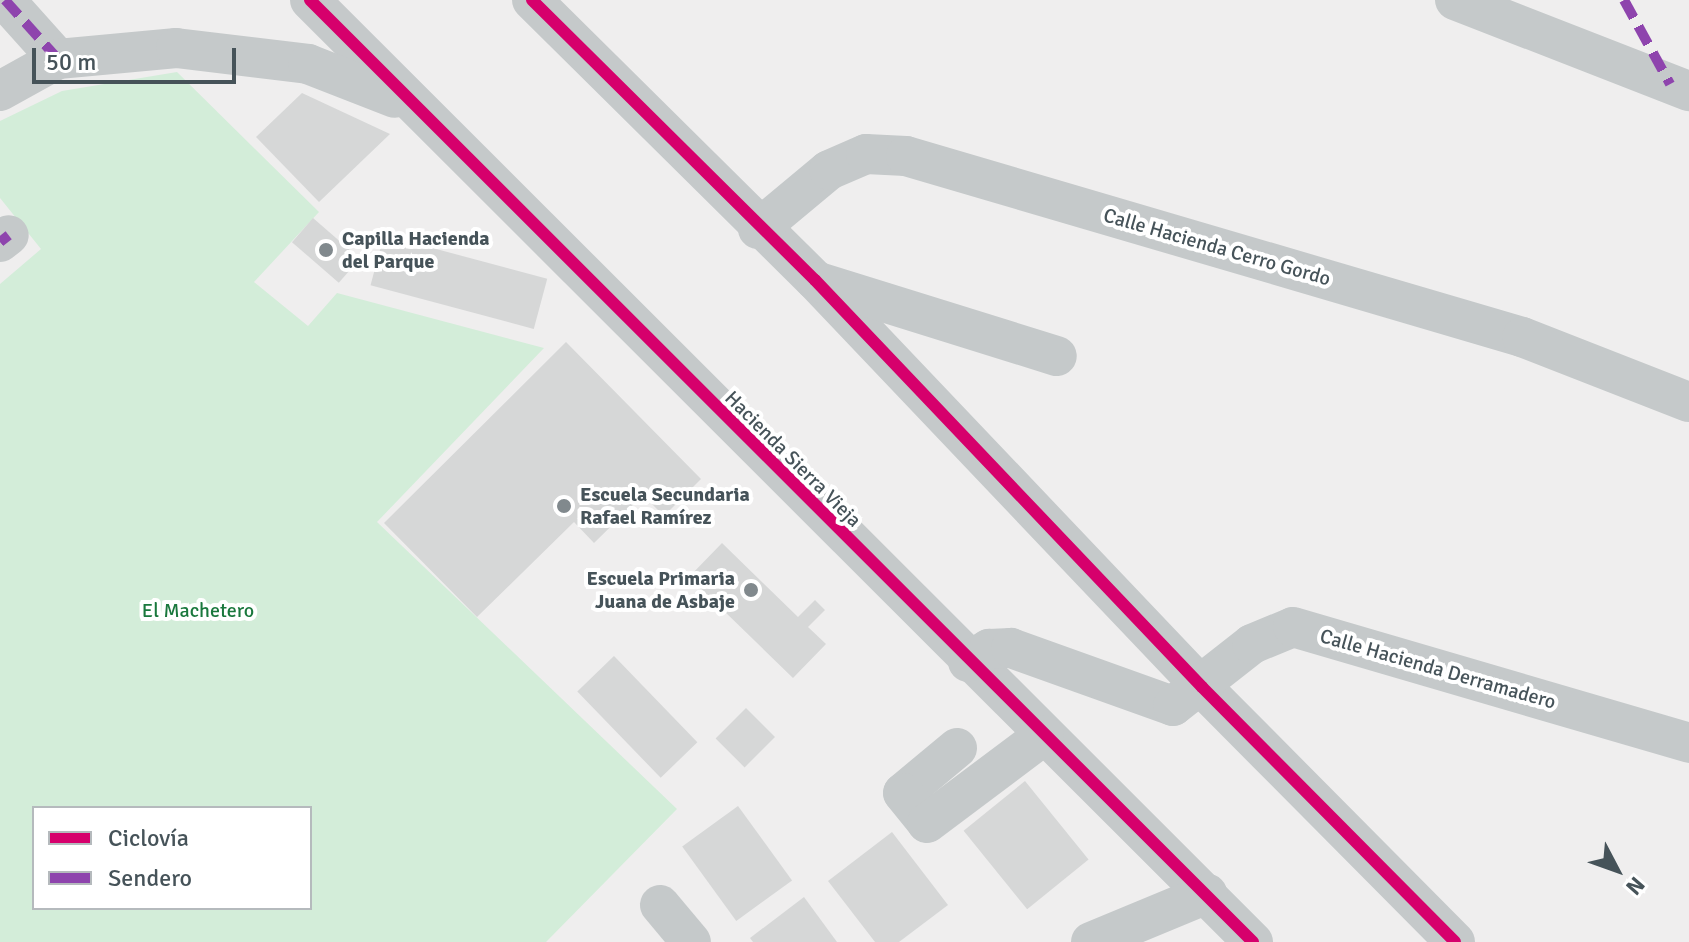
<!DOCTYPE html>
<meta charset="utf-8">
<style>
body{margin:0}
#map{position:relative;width:1689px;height:942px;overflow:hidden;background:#efeeee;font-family:Signika,sans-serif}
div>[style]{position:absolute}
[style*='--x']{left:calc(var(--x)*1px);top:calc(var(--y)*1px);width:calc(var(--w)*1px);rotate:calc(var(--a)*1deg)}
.green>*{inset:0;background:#d3edd9}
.building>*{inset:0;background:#d6d7d7;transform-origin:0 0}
.minor>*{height:40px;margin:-20px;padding:0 20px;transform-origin:20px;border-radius:20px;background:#c5c9ca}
.quiet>*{height:10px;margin-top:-5px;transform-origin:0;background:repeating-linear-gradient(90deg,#8e44ad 0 20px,transparent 0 30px)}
.cycleway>*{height:12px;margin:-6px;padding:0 6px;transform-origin:6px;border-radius:6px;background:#d6006c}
.dots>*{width:22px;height:22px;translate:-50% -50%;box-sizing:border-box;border:4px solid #fff;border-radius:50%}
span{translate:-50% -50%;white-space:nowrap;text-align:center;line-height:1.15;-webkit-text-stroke:8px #fff;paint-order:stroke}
.poi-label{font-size:20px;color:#465359;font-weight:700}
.left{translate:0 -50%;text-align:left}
.right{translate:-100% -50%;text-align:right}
.street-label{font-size:20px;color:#465359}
.park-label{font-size:20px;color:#1a783d}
.legend{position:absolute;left:32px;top:806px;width:280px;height:104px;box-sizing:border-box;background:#fff;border:2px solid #b5babd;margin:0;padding:10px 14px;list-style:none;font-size:24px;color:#465359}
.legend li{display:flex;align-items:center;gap:16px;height:40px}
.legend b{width:40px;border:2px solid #b5babd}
.north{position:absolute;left:1577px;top:830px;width:80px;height:80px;-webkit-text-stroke:6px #fff;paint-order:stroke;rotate:131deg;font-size:22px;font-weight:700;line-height:32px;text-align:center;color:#465359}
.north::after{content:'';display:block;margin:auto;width:28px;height:36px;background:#465359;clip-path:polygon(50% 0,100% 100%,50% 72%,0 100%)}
.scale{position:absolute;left:32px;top:48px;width:204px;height:36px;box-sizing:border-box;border:4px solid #465359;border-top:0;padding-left:10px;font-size:24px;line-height:28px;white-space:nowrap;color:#465359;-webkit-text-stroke:6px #fff;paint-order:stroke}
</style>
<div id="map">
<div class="green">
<div style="clip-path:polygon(evenodd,177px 72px,319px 212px,254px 282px,308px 326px,337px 293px,544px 348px,377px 522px,677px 809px,546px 942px,0 942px,0 284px,41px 249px,0 198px,0 121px,62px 91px,177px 72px,34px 808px,310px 808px,310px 908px,34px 908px,34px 808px)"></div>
</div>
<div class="building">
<div style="clip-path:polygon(302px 93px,390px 134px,319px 202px,256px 137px)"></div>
<div style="left:313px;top:218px;width:62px;height:32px;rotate:41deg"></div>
<div style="left:384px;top:235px;width:169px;height:52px;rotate:15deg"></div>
<div style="clip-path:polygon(566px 342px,701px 479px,664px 516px,643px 495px,594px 543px,574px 522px,477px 617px,384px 523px)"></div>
<div style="clip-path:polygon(722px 543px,798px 617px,815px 600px,825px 610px,808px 627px,826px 644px,793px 678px,689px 577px)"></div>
<div style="left:614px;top:656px;width:120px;height:51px;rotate:46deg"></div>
<div style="left:746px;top:708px;width:41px;height:43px;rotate:45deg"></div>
<div style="left:1025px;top:781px;width:101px;height:79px;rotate:51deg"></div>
<div style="left:738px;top:806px;width:92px;height:69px;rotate:54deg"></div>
<div style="clip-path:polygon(892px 832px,948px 905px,899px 942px,875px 942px,828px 881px)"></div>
<div style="clip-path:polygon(804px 897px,837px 942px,753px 942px,750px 938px)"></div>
</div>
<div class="minor">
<div style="--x:5;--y:0;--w:79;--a:48.1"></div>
<div style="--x:310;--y:0;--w:1333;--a:44.97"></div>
<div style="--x:532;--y:0;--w:398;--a:44.7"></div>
<div style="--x:815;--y:280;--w:562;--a:46.44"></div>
<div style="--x:1202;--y:687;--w:359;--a:45.2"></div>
<div style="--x:1455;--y:0;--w:251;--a:21.3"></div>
<div style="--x:0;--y:91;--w:66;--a:-28.9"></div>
<div style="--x:58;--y:59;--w:119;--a:-5.3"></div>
<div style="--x:176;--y:48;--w:133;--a:6.9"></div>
<div style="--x:308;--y:64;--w:93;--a:21.3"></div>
<div style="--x:758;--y:229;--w:92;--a:-39.7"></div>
<div style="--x:829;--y:170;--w:40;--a:-23.4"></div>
<div style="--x:866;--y:154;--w:40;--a:2.9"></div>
<div style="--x:906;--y:156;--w:642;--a:16.37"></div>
<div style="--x:1522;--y:337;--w:179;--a:21.3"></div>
<div style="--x:0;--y:242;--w:11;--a:-38"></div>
<div style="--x:819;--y:282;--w:249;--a:17.3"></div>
<div style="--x:968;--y:662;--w:25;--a:-32"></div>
<div style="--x:989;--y:649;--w:22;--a:-3"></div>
<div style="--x:1011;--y:648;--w:172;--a:19.7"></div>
<div style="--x:1173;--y:706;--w:100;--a:-38.1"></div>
<div style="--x:1252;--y:644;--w:44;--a:-22.5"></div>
<div style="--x:1293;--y:627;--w:413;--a:16.3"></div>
<div style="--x:957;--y:748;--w:70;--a:140.2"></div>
<div style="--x:903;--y:793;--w:38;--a:51"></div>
<div style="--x:927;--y:823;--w:146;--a:-36.9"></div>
<div style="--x:660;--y:905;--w:48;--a:50"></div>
<div style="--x:1091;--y:942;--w:126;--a:-22.5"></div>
</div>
<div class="quiet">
<div style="--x:5;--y:0;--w:79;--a:48.1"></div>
<div style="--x:1624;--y:0;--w:96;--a:61.3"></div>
<div style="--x:0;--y:242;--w:11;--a:-38"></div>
</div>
<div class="cycleway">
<div style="--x:310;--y:0;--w:1333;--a:44.97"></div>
<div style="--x:532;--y:0;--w:398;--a:44.7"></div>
<div style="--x:815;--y:280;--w:562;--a:46.44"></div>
<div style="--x:1202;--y:687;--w:359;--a:45.2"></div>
</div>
<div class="dots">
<div style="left:326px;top:250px;background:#81898d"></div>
<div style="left:564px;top:506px;background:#81898d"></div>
<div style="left:751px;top:590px;background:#81898d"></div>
</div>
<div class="poi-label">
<span class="left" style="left:342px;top:250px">Capilla Hacienda<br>del Parque</span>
<span class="left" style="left:580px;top:506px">Escuela Secundaria<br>Rafael Ramírez</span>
<span class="right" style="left:735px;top:590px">Escuela Primaria<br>Juana de Asbaje</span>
</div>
<div class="street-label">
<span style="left:1217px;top:247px;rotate:16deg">Calle Hacienda Cerro Gordo</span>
<span style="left:793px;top:459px;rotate:45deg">Hacienda Sierra Vieja</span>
<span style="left:1438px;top:669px;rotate:16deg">Calle Hacienda Derramadero</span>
</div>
<div class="park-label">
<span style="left:198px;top:610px">El Machetero</span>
</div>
<ul class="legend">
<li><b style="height:10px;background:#d6006c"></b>Ciclovía</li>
<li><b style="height:10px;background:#8e44ad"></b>Sendero</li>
</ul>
<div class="north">N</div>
<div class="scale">50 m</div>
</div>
